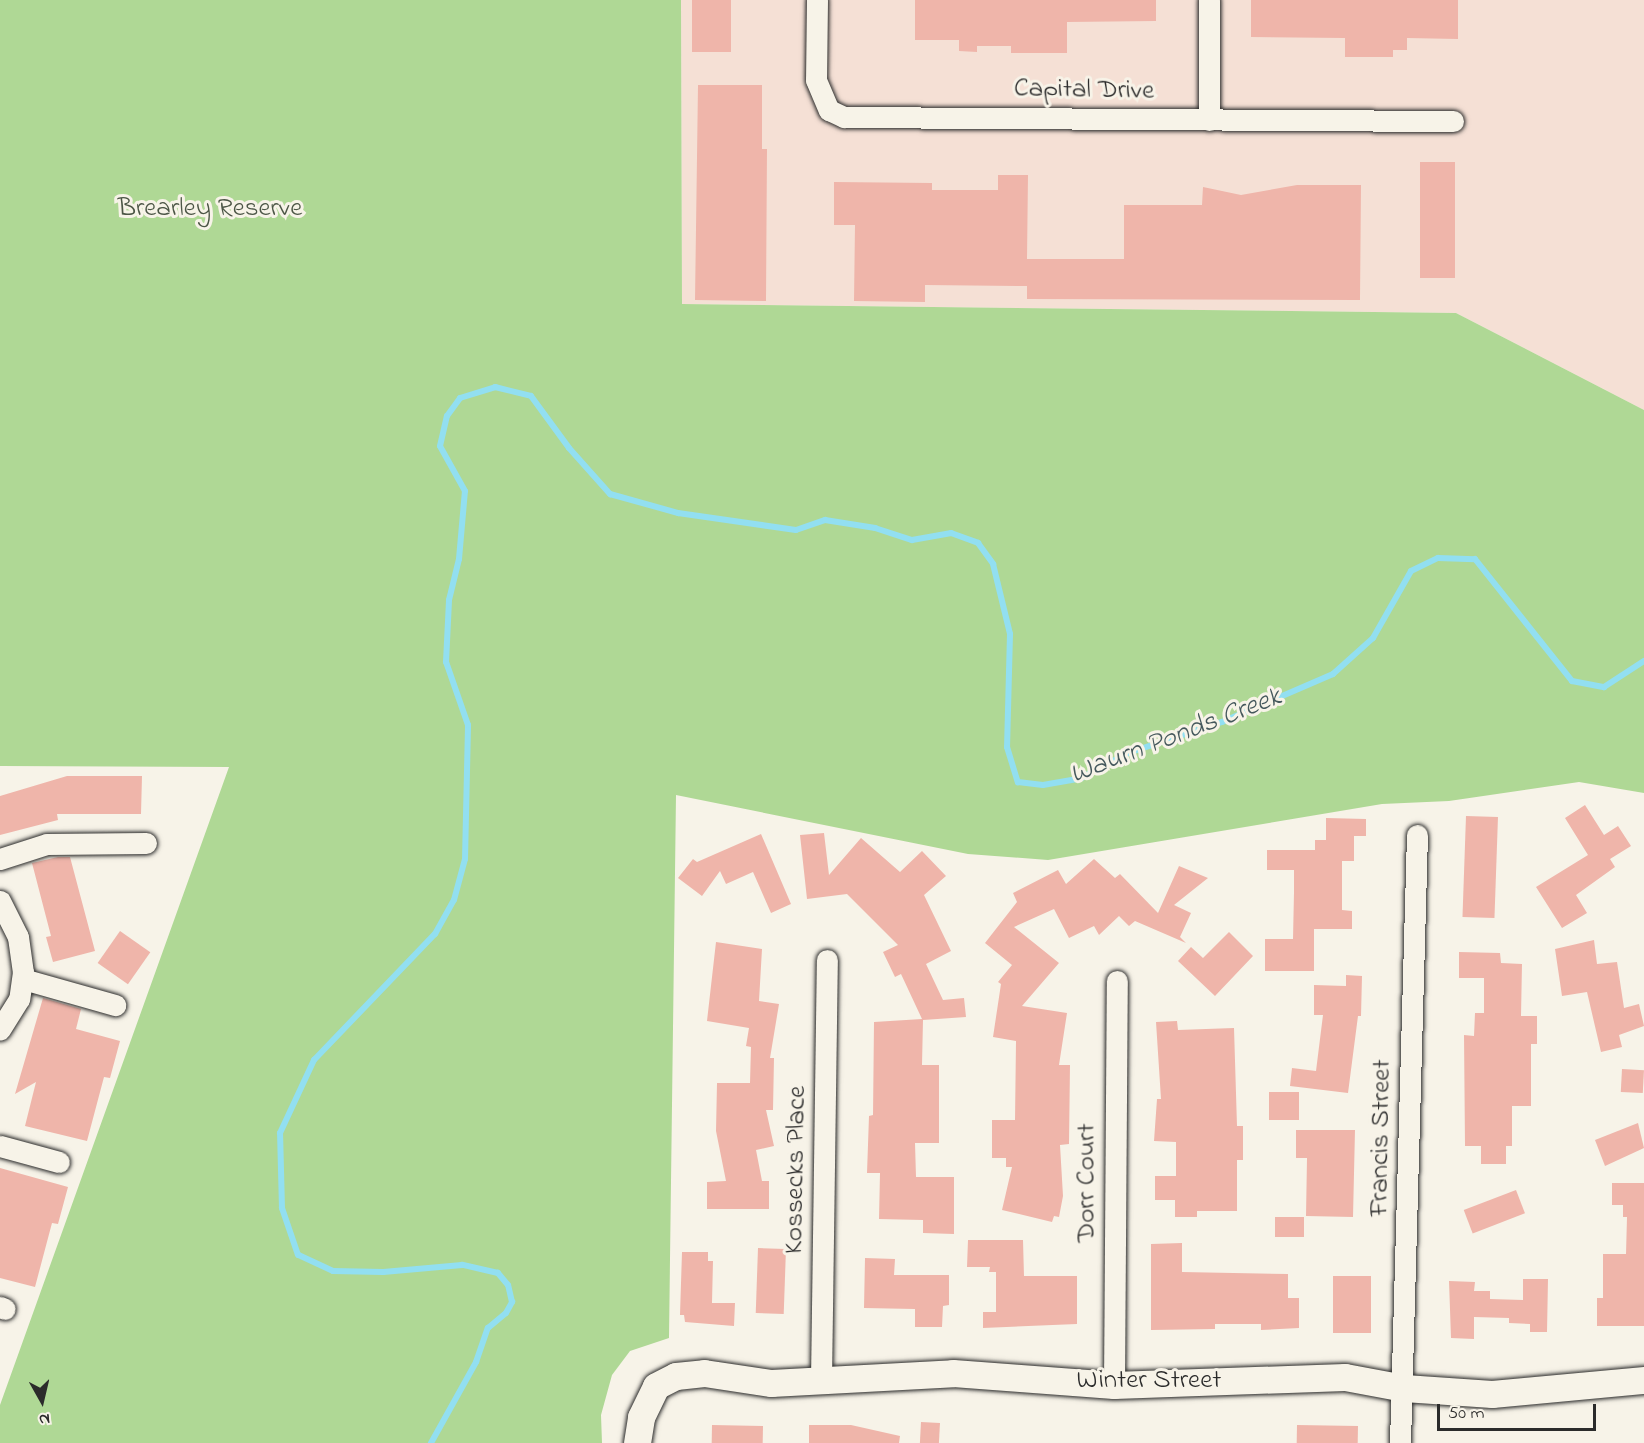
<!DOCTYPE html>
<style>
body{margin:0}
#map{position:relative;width:1644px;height:1443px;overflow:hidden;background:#f7f3e8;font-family:"Indie Flower",sans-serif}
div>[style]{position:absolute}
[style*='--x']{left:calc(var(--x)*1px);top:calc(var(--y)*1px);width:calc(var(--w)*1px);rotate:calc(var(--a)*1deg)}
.built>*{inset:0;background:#f5e0d5}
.green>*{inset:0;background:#afd895}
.stream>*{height:6px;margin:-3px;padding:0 3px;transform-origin:3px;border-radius:3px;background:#92dff1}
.building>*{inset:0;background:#efb5aa;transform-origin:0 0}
.roads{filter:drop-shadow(0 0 2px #2b2b2b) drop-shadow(0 0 2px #2b2b2b)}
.minor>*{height:21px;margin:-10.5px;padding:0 10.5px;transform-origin:10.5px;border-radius:10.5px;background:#f7f3e8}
.tertiary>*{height:27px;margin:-13.5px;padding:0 13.5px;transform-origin:13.5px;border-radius:13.5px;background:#f7f3e8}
span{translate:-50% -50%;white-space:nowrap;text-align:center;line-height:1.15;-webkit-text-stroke:6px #f7f3e8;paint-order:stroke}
.street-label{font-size:27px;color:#2b2b2b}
.park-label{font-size:27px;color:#4c5646}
.water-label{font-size:28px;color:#45585c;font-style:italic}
.north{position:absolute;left:12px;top:1371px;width:60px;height:60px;-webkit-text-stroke:4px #f7f3e8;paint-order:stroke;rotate:172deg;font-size:16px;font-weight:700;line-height:24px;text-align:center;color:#2b2b2b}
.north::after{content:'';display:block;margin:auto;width:21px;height:27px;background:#2b2b2b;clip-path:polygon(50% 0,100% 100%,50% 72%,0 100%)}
.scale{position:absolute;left:1437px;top:1404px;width:159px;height:27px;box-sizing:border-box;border:3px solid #2b2b2b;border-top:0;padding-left:8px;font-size:18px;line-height:21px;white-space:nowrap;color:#2b2b2b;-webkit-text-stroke:4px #f7f3e8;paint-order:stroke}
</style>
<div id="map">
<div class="built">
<div style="clip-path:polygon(681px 0,1644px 0,1644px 410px,1456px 313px,682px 304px)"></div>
</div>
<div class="green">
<div style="clip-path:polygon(0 0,681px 0,682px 304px,1456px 313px,1644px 410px,1644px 793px,1579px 782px,1449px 801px,1382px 804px,1048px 860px,968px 854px,676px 795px,669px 1338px,630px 1351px,612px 1375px,601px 1415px,602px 1443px,0 1443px,0 1405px,229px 767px,0 766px)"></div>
</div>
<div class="stream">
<div style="--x:431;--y:1443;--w:93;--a:-60.9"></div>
<div style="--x:476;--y:1362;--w:36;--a:-71"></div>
<div style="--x:488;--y:1328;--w:23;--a:-40"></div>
<div style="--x:506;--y:1313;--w:13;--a:-61"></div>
<div style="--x:512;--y:1302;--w:17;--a:-103"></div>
<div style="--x:508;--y:1285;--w:16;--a:-130"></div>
<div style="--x:498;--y:1273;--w:37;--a:-167"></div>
<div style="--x:462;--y:1265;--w:79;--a:174.9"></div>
<div style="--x:383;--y:1272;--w:50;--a:-178.9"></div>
<div style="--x:333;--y:1271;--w:38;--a:-155"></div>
<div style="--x:298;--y:1255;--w:50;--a:-108.8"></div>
<div style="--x:282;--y:1208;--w:75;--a:-91.5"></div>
<div style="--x:280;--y:1133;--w:81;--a:-65"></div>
<div style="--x:314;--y:1060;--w:175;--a:-46.2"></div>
<div style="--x:435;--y:934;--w:39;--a:-61"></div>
<div style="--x:454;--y:900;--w:42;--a:-75"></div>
<div style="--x:465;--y:859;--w:134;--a:-88.7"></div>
<div style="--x:468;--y:725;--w:67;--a:-109.2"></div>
<div style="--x:446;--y:662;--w:62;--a:-87.2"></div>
<div style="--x:449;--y:600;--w:42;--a:-76.3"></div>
<div style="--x:459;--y:559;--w:68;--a:-85"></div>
<div style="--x:465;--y:491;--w:51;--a:-119.1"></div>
<div style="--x:440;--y:446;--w:31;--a:-77"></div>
<div style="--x:447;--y:416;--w:22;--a:-54"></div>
<div style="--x:460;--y:398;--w:37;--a:-17"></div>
<div style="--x:495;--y:387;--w:37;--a:14"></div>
<div style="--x:531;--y:396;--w:64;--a:53.8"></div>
<div style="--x:569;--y:448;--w:62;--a:48.3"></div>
<div style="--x:610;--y:494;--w:71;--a:15.6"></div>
<div style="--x:678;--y:513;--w:119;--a:8.2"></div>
<div style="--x:796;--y:530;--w:31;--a:-19"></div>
<div style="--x:825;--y:520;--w:51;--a:9.1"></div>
<div style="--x:875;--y:528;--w:39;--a:18"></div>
<div style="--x:912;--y:540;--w:40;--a:-10"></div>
<div style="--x:951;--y:533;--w:29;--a:20"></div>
<div style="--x:978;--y:543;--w:26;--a:54"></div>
<div style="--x:993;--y:564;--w:72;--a:76.3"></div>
<div style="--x:1010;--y:634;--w:113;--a:91.5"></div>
<div style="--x:1007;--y:747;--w:37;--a:73"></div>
<div style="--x:1018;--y:782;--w:25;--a:7"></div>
<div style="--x:1043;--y:785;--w:39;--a:-10"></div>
<div style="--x:1081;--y:778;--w:53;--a:-28"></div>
<div style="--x:1128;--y:753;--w:99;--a:-18.3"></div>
<div style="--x:1222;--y:722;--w:121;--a:-23.4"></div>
<div style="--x:1333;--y:674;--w:54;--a:-42"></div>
<div style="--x:1373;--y:638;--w:77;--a:-60.4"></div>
<div style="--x:1411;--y:571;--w:30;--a:-26"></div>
<div style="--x:1438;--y:558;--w:37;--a:2"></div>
<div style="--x:1475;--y:559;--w:156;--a:51.5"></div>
<div style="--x:1572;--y:681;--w:33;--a:11"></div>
<div style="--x:1604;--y:687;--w:48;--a:-33"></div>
</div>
<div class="building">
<div style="left:692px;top:0;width:39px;height:52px"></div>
<div style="clip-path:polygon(915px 0,1156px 0,1156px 21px,1067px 22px,1067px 53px,1011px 53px,1011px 46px,977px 46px,977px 52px,959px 51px,959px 40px,915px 40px)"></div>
<div style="clip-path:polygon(1251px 0,1458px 0,1458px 39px,1407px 38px,1407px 50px,1393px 50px,1393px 57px,1345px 57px,1345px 38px,1251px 37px)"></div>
<div style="clip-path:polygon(698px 85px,762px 85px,762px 149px,767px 149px,766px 301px,695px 300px)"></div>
<div style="left:1420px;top:162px;width:35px;height:116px"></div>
<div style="clip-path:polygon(998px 175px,1028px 175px,1027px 259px,1124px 259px,1124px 205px,1202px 205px,1203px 187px,1241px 195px,1297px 185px,1361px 185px,1360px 300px,1027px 299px,1027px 286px,925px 285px,925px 302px,854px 301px,855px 225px,834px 225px,834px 182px,932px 183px,932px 190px,998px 190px)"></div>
<div style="clip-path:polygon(67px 776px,142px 776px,141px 814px,57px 814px,58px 820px,0 835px,0 796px)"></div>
<div style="clip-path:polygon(1585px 805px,1604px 835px,1618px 826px,1631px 846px,1610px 859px,1615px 867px,1576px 895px,1587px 913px,1562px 928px,1536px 887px,1588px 855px,1565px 818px)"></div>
<div style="left:1466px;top:816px;width:32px;height:101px;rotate:2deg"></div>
<div style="clip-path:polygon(1326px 818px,1366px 819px,1366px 836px,1354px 836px,1354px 861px,1342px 861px,1342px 910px,1352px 911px,1352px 929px,1314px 929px,1314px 971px,1265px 971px,1265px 939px,1293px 939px,1294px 892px,1294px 870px,1267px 870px,1267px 850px,1315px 850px,1315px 840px,1326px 840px)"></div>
<div style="clip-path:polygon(824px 833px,829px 875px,861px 838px,900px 872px,922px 851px,946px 876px,924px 895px,951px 951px,926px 964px,943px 1000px,964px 998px,966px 1017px,923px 1020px,922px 1065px,939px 1065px,939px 1143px,915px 1143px,916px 1177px,954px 1177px,954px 1234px,923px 1233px,923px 1220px,879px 1219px,880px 1173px,867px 1173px,869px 1116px,873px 1115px,874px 1022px,922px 1019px,901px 974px,895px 977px,883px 952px,898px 945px,847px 894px,807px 899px,800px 835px)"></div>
<div style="clip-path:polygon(761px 834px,791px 904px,771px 913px,753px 872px,726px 884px,720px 871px,702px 896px,678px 878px,693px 859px,697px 862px)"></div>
<div style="clip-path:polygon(58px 857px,70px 857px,95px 951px,53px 962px,46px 937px,51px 936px,32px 863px)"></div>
<div style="clip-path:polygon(1094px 859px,1115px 878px,1120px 874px,1158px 913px,1179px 866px,1208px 878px,1174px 905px,1191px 913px,1180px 937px,1186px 943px,1135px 921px,1129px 926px,1119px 916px,1099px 935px,1094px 926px,1069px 938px,1054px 909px,1014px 927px,1059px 963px,1022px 1006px,1067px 1013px,1059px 1065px,1070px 1065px,1069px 1144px,1060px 1145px,1063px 1196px,1059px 1217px,1054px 1216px,1052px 1222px,1002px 1210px,1012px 1167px,1006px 1167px,1006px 1158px,992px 1158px,992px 1120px,1015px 1120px,1016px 1041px,993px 1037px,1001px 984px,998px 982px,1012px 965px,985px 943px,1017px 902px,1013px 893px,1058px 870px,1066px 884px)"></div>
<div style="left:120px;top:931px;width:37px;height:39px;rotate:35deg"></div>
<div style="clip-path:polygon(1229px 932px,1253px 956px,1215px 996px,1178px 961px,1191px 947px,1203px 958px)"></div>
<div style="clip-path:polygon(1594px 940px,1597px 964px,1617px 962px,1624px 1008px,1639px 1004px,1644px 1026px,1619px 1035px,1622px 1047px,1601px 1052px,1587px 992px,1562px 996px,1555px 949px)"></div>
<div style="clip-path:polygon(716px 942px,762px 949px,759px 1001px,779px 1004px,770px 1058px,774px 1058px,773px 1110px,766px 1110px,774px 1146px,756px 1150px,762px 1181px,769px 1181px,769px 1209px,707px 1209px,707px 1182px,726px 1181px,716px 1131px,717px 1083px,750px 1083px,751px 1047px,746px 1046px,749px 1028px,707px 1021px)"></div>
<div style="clip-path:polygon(1459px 952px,1500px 953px,1501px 963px,1522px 964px,1521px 1016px,1537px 1016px,1537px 1044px,1531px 1044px,1531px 1106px,1512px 1106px,1512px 1146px,1506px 1146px,1506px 1164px,1481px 1164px,1481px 1146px,1465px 1146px,1464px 1035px,1474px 1036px,1475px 1013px,1484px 1013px,1484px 978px,1459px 978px)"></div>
<div style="clip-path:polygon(1346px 975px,1362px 976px,1361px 1016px,1358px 1016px,1348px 1093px,1290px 1086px,1292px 1068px,1316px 1071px,1323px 1015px,1314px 1015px,1314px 985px,1346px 986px)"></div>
<div style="clip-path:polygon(43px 998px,81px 1009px,76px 1029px,120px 1041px,110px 1078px,104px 1077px,87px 1141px,25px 1126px,36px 1082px,15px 1094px)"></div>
<div style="clip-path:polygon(1177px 1021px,1178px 1030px,1234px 1028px,1237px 1126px,1243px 1126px,1243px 1160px,1237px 1160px,1237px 1211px,1197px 1211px,1197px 1217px,1175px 1217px,1175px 1200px,1155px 1200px,1155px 1176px,1176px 1176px,1176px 1142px,1154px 1141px,1157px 1099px,1161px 1099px,1156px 1022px)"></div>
<div style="left:1622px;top:1069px;width:22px;height:23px;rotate:3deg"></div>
<div style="left:1269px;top:1092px;width:30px;height:28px"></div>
<div style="clip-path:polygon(1638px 1123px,1644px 1148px,1605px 1166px,1595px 1140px)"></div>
<div style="clip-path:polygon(1296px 1130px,1355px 1130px,1353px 1217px,1306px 1216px,1307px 1158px,1296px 1158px)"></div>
<div style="clip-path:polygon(0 1168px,68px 1187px,58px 1224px,52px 1223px,35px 1287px,0 1278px)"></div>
<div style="clip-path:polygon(1612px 1183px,1644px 1183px,1644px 1326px,1597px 1326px,1597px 1298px,1603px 1298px,1603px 1254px,1626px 1254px,1627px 1217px,1623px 1217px,1623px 1205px,1612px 1205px)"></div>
<div style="left:1516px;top:1190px;width:25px;height:56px;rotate:69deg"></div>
<div style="left:1275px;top:1217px;width:29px;height:20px"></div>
<div style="clip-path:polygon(968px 1240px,1023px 1240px,1024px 1276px,1077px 1276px,1077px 1324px,983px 1328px,983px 1312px,996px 1312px,996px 1272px,989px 1272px,990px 1267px,967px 1267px)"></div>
<div style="clip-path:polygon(1182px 1243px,1182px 1272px,1288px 1274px,1288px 1298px,1299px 1298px,1299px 1328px,1261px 1330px,1261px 1324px,1215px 1324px,1215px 1329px,1151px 1330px,1151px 1244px)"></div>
<div style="left:758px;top:1248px;width:28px;height:65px;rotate:2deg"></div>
<div style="clip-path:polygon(682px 1252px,708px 1252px,708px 1261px,713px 1261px,712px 1303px,735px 1303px,734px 1326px,685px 1322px,684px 1315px,680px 1315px)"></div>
<div style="clip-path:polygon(865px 1258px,895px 1259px,894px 1275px,949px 1275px,949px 1305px,943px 1306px,942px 1327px,915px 1327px,915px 1309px,864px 1308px)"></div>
<div style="left:1333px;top:1276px;width:38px;height:57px"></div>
<div style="clip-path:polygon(1523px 1279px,1548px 1279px,1547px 1332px,1530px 1332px,1530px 1324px,1509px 1323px,1509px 1318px,1474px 1317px,1474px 1339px,1451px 1338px,1449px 1281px,1475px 1282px,1474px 1291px,1490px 1291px,1490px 1299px,1523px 1300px)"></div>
<div style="left:921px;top:1422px;width:19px;height:21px;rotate:3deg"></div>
<div style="left:712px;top:1425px;width:51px;height:18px;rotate:1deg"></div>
<div style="clip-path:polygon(809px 1425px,851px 1425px,900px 1436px,899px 1443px,809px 1443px)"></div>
<div style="left:1297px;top:1425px;width:61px;height:18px;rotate:1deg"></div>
</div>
<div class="roads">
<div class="minor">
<div style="--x:817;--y:0;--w:80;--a:90.7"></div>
<div style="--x:816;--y:80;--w:33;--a:67"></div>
<div style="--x:829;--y:110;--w:17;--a:25"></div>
<div style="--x:844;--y:117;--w:609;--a:0.38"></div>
<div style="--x:1209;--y:120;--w:120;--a:-90"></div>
<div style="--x:0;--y:859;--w:49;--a:-17.7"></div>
<div style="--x:47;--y:844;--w:99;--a:-0.6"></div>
<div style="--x:0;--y:901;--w:40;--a:63.4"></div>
<div style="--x:18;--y:937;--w:35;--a:82"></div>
<div style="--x:23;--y:972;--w:27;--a:98"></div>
<div style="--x:19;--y:999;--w:36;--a:122"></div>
<div style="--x:23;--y:979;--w:96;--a:15.8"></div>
<div style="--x:0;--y:1146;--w:61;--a:15.2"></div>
<div style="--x:0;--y:1307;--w:5;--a:22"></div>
<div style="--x:821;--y:1380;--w:420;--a:-89.2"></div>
<div style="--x:1114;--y:1385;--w:404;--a:-89.6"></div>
<div style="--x:1400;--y:1443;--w:608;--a:-88.4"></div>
</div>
<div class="tertiary">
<div style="--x:637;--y:1443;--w:26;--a:-81"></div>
<div style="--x:641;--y:1417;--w:34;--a:-64"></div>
<div style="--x:656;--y:1386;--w:22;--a:-27"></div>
<div style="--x:676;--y:1376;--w:28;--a:-6"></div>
<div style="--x:704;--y:1373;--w:68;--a:8.5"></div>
<div style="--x:771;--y:1383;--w:182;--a:-3.1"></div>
<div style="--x:953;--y:1373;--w:161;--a:4.3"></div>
<div style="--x:1114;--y:1385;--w:231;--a:-2"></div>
<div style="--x:1345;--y:1377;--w:60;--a:10.6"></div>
<div style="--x:1404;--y:1388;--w:88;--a:3.9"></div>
<div style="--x:1492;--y:1394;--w:153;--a:-5.3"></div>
</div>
</div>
<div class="street-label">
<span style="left:1084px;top:90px;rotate:1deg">Capital Drive</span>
<span style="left:1381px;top:1138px;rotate:-89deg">Francis Street</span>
<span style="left:796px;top:1170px;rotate:-89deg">Kossecks Place</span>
<span style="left:1087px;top:1183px;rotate:-90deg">Dorr Court</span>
<span style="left:1149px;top:1381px">Winter Street</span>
</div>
<div class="park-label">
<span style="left:210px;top:209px">Brearley Reserve</span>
</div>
<div class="water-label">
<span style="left:1176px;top:737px;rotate:-21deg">Waurn Ponds Creek</span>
</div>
<div class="north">N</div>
<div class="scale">50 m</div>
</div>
